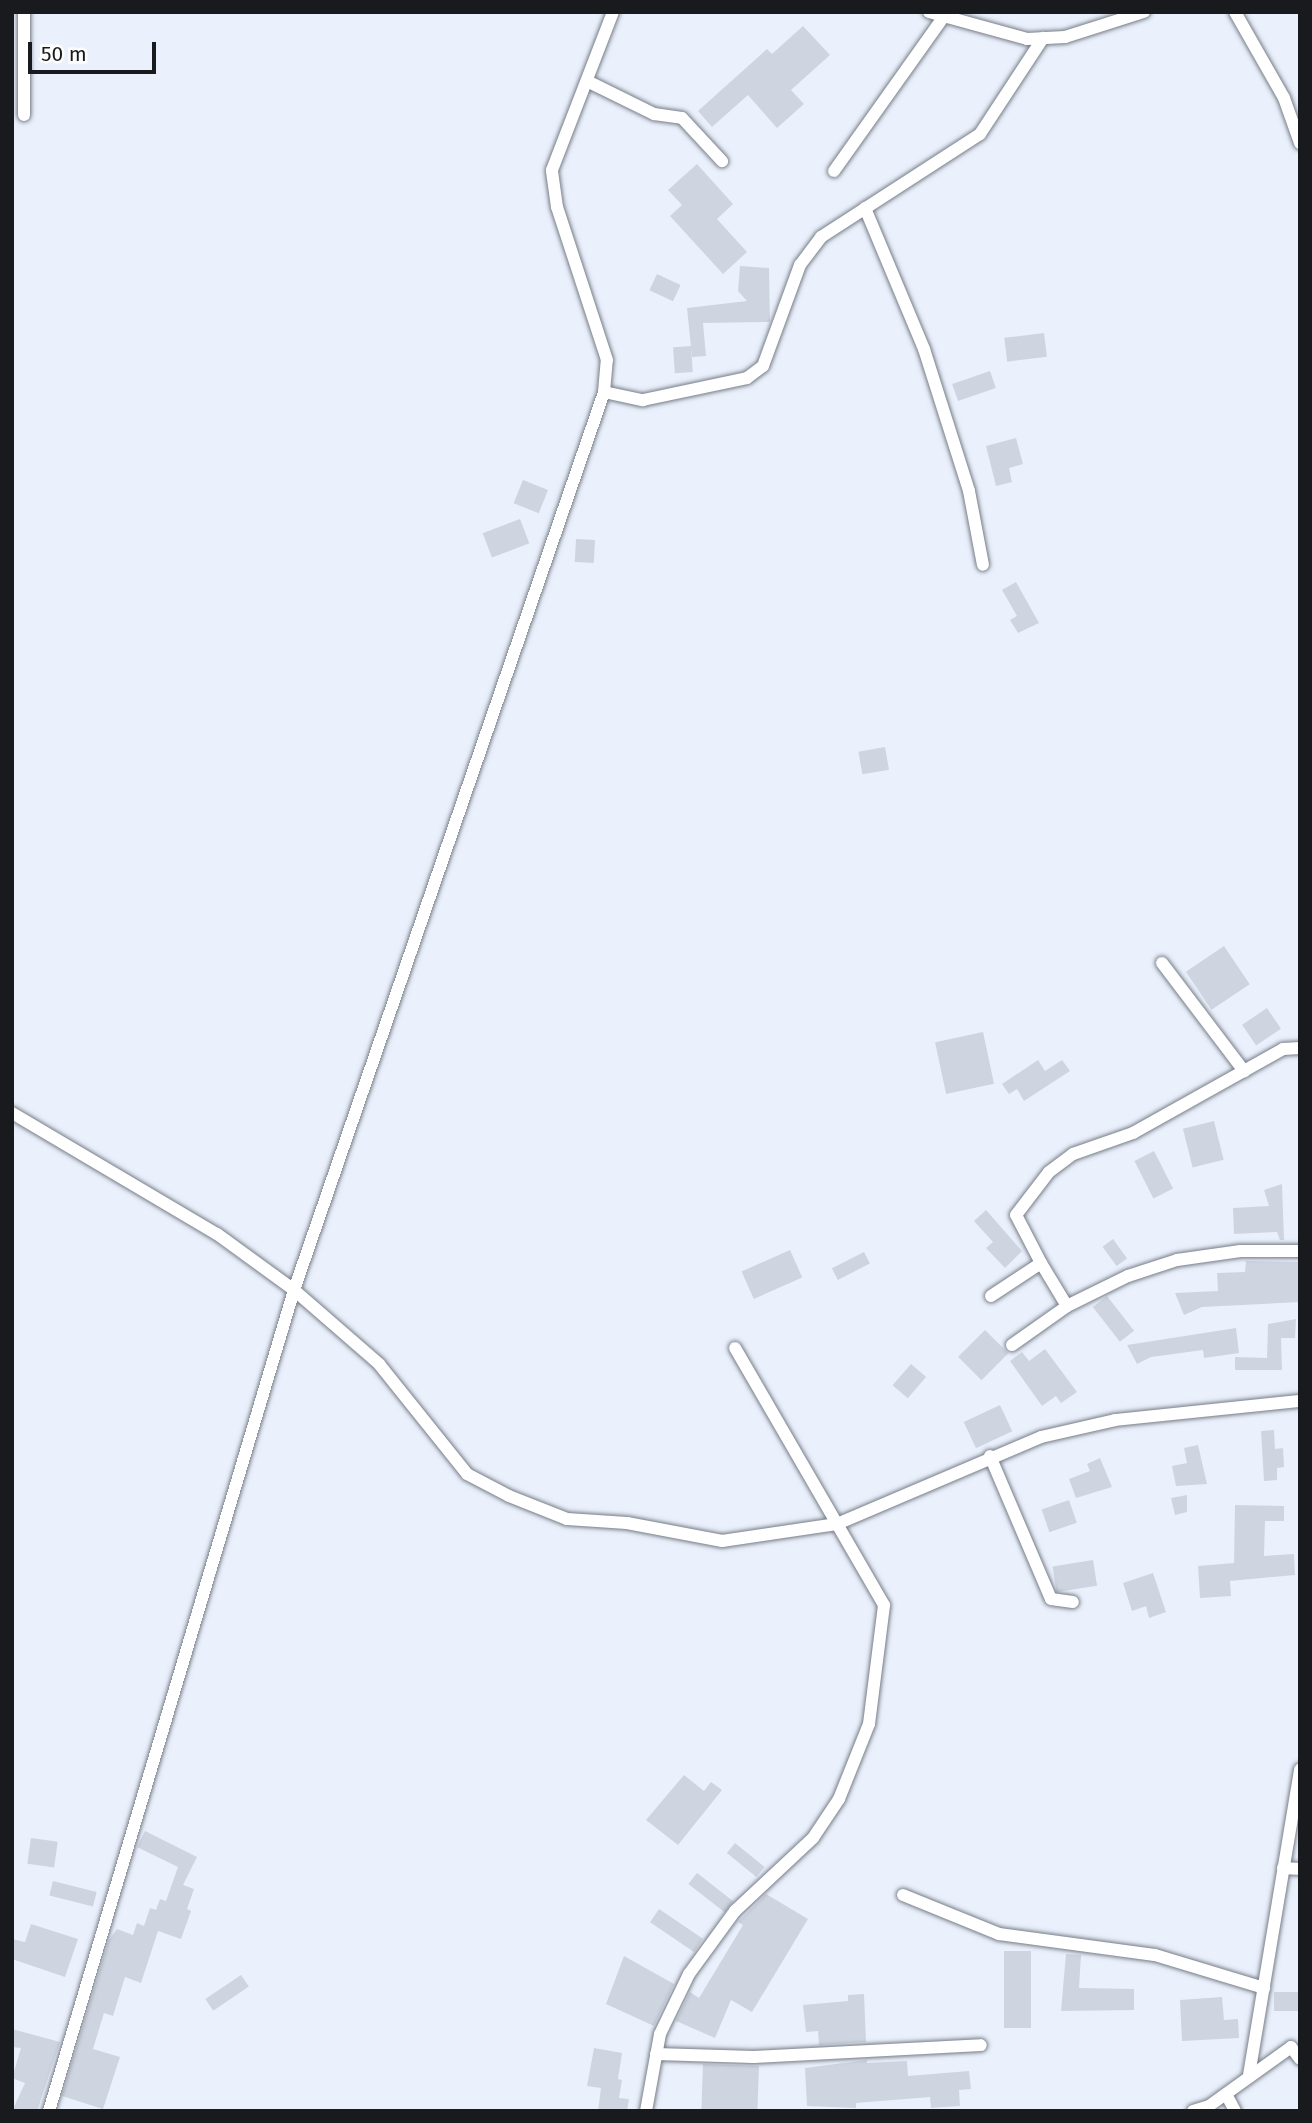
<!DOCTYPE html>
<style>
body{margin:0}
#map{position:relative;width:1312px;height:2123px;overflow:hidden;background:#eaf1fc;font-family:"Fira Sans",sans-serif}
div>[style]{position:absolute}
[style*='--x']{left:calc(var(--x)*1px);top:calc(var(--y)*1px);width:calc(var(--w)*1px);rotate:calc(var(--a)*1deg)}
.building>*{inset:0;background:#cfd5e0;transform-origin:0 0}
.roads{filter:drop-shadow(0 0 2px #777d87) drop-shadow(0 0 2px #777d87)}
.minor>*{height:12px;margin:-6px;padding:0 6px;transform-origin:6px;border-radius:6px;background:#fff}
span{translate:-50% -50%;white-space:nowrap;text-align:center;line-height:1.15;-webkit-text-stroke:7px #fdfdfd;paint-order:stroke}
.frame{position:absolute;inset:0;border:14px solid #181a1e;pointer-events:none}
.scale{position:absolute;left:28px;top:42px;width:128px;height:32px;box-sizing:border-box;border:4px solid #181a1e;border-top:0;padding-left:9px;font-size:21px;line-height:24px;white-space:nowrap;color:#181a1e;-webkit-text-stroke:5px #fdfdfd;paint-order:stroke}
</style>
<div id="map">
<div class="building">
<div style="clip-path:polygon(803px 26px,830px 55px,791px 90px,804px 104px,777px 128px,748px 95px,712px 127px,698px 111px,767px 49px,772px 54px)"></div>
<div style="clip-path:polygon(697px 164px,733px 204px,717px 219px,747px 252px,723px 274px,670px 216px,682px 205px,668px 190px)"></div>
<div style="clip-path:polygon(740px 266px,769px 268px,770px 322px,703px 323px,706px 356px,692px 357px,687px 308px,747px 301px,738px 291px)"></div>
<div style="left:657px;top:274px;width:26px;height:18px;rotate:25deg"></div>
<div style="left:1044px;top:333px;width:24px;height:40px;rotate:83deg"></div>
<div style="left:691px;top:346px;width:26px;height:18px;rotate:86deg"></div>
<div style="left:990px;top:371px;width:18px;height:40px;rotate:71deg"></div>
<div style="clip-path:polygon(1016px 438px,1023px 464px,1009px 468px,1012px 482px,996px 486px,986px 446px)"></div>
<div style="left:523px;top:480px;width:27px;height:25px;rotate:22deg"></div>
<div style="left:520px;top:519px;width:26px;height:40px;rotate:69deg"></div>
<div style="left:576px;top:539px;width:19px;height:23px;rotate:3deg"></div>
<div style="clip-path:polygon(1016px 582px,1039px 623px,1018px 633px,1010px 620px,1017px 616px,1002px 590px)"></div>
<div style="left:885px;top:747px;width:23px;height:27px;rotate:80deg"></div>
<div style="left:1224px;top:946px;width:46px;height:46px;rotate:56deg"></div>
<div style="left:1267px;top:1008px;width:25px;height:30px;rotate:56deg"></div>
<div style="left:983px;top:1032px;width:53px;height:49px;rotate:78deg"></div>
<div style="clip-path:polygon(1038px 1060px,1045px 1071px,1062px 1060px,1070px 1071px,1024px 1101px,1017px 1089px,1009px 1094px,1002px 1084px)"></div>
<div style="left:1214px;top:1121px;width:40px;height:32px;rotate:76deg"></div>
<div style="left:1154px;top:1151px;width:42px;height:22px;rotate:63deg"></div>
<div style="clip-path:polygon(1282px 1184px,1284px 1240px,1280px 1240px,1277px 1232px,1234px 1234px,1233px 1208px,1269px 1206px,1264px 1190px)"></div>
<div style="clip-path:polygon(986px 1210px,1022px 1251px,1005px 1268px,986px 1248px,993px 1242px,974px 1221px)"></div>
<div style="left:1113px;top:1239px;width:24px;height:13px;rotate:54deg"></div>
<div style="left:790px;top:1250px;width:30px;height:53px;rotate:66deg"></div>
<div style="left:864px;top:1252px;width:13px;height:36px;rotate:63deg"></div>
<div style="clip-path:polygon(1246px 1261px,1300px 1262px,1300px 1302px,1202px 1307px,1184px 1315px,1175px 1293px,1218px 1291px,1217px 1273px,1245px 1272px)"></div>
<div style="left:1107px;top:1296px;width:44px;height:18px;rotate:52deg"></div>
<div style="clip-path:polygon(1296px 1319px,1295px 1338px,1281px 1338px,1282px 1370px,1235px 1370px,1235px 1357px,1267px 1358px,1268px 1324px)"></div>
<div style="clip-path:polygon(1236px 1328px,1239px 1353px,1204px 1358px,1203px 1350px,1151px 1357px,1137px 1364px,1127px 1345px)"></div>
<div style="left:985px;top:1330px;width:33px;height:38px;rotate:45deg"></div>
<div style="clip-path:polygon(1045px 1349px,1077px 1392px,1061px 1403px,1056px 1396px,1042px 1406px,1010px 1361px,1022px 1352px,1029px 1361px)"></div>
<div style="left:911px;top:1364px;width:20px;height:28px;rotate:41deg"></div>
<div style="left:1000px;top:1405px;width:29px;height:40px;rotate:65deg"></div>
<div style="clip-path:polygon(1274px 1430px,1275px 1449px,1283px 1448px,1284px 1467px,1277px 1468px,1277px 1480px,1264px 1481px,1261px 1431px)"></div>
<div style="clip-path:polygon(1198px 1445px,1207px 1484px,1176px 1486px,1172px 1466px,1187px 1463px,1184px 1448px)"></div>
<div style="clip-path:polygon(1100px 1458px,1112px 1487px,1076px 1498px,1069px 1479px,1090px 1471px,1087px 1464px)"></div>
<div style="clip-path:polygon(1187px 1495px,1187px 1512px,1175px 1515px,1171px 1498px)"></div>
<div style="left:1069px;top:1500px;width:24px;height:29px;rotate:71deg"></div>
<div style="clip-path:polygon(1235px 1505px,1284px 1506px,1284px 1521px,1265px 1521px,1264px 1556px,1294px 1554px,1295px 1575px,1230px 1581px,1231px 1596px,1200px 1598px,1198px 1566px,1234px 1563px)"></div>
<div style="left:1093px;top:1560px;width:26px;height:41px;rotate:81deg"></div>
<div style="clip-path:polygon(1153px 1573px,1166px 1612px,1149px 1618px,1146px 1606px,1132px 1611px,1123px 1583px)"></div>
<div style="clip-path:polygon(684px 1775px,704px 1791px,711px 1782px,722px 1790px,678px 1845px,646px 1820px)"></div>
<div style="clip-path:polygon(145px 1831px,197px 1857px,183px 1885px,194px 1889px,187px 1909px,191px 1911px,181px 1939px,158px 1931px,141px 1983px,125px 1977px,113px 2016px,104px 2013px,93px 2049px,120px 2057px,103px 2109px,62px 2096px,109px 1940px,117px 1929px,133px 1935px,137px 1923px,144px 1926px,150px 1908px,156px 1910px,160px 1899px,166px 1901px,178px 1867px,137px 1847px)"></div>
<div style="left:31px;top:1838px;width:27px;height:26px;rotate:8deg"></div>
<div style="left:735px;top:1843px;width:38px;height:13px;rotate:39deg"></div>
<div style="left:697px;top:1873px;width:46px;height:14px;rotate:38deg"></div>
<div style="left:53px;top:1881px;width:45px;height:15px;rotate:14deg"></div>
<div style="clip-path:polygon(766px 1894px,808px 1919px,752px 2012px,731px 2000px,715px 2038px,676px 2021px,690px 1992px,699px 1998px,743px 1925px,738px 1922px)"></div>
<div style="left:659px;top:1909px;width:53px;height:16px;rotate:34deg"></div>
<div style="clip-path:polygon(31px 1924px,78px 1939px,65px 1977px,12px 1959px,12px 1939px,25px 1942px)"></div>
<div style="left:1004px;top:1951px;width:27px;height:77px"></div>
<div style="clip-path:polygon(1066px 1954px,1081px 1955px,1079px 1988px,1134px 1989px,1134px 2010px,1061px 2011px)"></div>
<div style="clip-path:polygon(624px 1956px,674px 1984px,654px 2026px,606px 2004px)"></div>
<div style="left:241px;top:1975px;width:14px;height:43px;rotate:56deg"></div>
<div style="left:1300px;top:1992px;width:19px;height:26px;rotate:90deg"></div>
<div style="clip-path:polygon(864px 1994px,866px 2042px,819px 2045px,818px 2031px,806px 2032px,803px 2005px,848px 2001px,848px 1995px)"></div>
<div style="clip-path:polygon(1222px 1997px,1224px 2020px,1238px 2019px,1239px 2038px,1182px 2041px,1180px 2000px)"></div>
<div style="clip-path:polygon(12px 2029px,60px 2042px,37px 2111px,12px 2111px,25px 2083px,12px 2078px,21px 2048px,12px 2047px)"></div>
<div style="clip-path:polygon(594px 2048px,622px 2053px,618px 2079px,622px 2080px,619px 2098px,629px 2099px,627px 2111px,598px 2111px,601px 2088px,587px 2086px)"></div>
<div style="clip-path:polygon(867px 2060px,867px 2063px,907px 2061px,908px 2076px,969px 2071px,971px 2089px,959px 2090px,960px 2106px,931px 2108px,930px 2097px,856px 2103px,856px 2108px,807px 2106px,805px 2068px)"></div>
<div style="left:703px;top:2064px;width:56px;height:47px;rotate:2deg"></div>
</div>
<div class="roads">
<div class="minor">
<div style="--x:929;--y:12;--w:102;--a:15.4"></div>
<div style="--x:1027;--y:39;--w:38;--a:-3"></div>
<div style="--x:1065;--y:37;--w:83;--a:-17.6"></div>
<div style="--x:1235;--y:12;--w:99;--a:60.3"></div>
<div style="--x:1284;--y:98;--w:48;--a:70.4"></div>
<div style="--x:587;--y:81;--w:75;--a:26.2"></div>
<div style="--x:654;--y:114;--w:28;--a:8"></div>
<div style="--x:682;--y:118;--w:59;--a:47.1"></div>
<div style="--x:24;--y:115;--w:103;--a:-90"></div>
<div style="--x:834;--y:171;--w:190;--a:-54.6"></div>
<div style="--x:865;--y:208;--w:153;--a:67.3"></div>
<div style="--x:924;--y:349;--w:149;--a:72.4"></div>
<div style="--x:969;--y:491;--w:75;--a:79.3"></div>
<div style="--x:604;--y:392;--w:40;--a:12"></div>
<div style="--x:643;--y:400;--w:106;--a:-11.9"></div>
<div style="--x:747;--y:378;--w:20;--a:-37"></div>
<div style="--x:763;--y:366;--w:108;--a:-69.9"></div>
<div style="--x:800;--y:265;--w:35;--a:-53"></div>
<div style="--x:821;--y:237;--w:189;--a:-32.9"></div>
<div style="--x:980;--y:134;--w:115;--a:-56.7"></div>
<div style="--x:1162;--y:963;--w:136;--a:52.8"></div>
<div style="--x:12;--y:1113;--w:238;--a:30.6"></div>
<div style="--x:217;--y:1234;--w:95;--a:36"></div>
<div style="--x:294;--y:1290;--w:113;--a:41"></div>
<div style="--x:379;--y:1364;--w:141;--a:51.3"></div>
<div style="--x:467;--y:1474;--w:47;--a:27.6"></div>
<div style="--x:509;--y:1496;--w:62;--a:21.6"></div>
<div style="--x:567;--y:1519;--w:60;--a:3.8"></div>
<div style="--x:627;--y:1523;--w:97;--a:10.7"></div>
<div style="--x:722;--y:1541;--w:116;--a:-8.4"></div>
<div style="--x:837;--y:1524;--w:222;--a:-23.1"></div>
<div style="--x:1041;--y:1437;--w:76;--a:-12.9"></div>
<div style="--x:1115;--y:1420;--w:186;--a:-5.9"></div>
<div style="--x:1041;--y:1263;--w:54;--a:-117.5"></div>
<div style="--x:1016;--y:1215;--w:54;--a:-52.5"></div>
<div style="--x:1049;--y:1172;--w:30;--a:-37"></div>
<div style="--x:1073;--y:1154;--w:64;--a:-19.3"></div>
<div style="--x:1133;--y:1133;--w:172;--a:-29.2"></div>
<div style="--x:1283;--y:1049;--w:17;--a:-3"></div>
<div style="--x:991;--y:1296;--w:60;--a:-33.4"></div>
<div style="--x:1041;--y:1263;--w:50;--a:58.8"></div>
<div style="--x:1012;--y:1345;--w:67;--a:-35.3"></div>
<div style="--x:1067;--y:1306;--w:68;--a:-26.2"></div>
<div style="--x:1128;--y:1276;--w:52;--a:-18.1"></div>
<div style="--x:1177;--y:1260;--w:64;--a:-8.1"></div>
<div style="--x:1240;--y:1251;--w:60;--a:0"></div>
<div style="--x:990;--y:1456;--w:155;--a:66.9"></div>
<div style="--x:1051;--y:1599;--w:22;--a:8"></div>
<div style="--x:1283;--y:1868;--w:17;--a:3"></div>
<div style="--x:903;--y:1895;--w:104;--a:22.1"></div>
<div style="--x:999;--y:1934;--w:157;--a:7.7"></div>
<div style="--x:1155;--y:1955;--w:114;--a:16.8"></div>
<div style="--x:656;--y:2054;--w:98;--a:1.8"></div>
<div style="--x:754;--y:2057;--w:227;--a:-3"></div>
<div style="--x:1249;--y:2075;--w:310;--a:-80.5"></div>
<div style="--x:1226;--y:2094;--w:19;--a:62"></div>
<div style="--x:49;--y:2111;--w:857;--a:-73.38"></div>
<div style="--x:294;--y:1290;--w:950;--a:-70.95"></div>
<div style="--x:604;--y:392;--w:32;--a:-85"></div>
<div style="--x:607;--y:360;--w:161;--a:-108.1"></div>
<div style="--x:557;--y:207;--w:37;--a:-98"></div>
<div style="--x:552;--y:170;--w:169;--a:-68.9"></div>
<div style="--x:646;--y:2111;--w:78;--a:-79.7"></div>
<div style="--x:660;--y:2034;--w:67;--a:-64.2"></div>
<div style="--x:689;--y:1974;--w:78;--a:-53.9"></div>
<div style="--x:735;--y:1911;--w:107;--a:-43.1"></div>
<div style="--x:813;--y:1838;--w:47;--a:-56.3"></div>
<div style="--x:839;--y:1799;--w:81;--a:-68.2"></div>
<div style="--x:869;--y:1724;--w:120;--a:-82.8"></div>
<div style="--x:884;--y:1605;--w:297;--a:-120.1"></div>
<div style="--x:1193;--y:2111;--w:17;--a:-17"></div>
<div style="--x:1209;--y:2106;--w:101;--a:-35.7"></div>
<div style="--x:1291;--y:2047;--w:15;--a:53"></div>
</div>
</div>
<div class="frame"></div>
<div class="scale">50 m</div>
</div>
